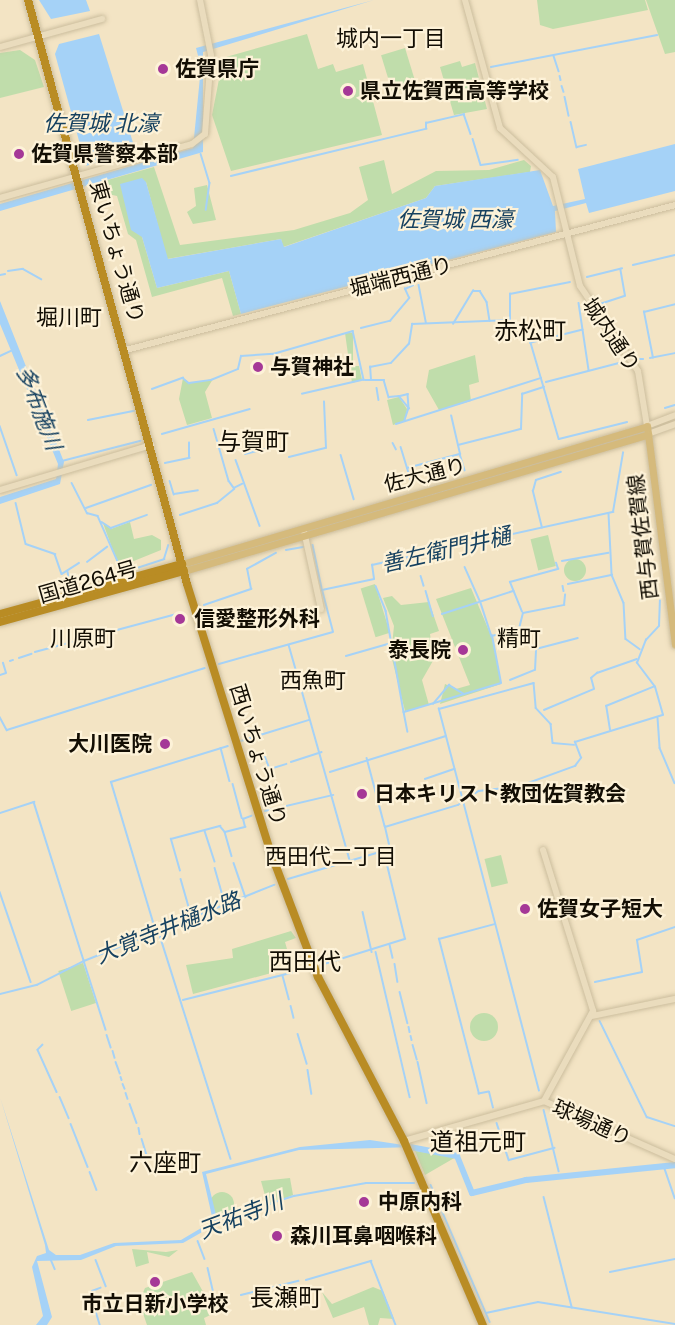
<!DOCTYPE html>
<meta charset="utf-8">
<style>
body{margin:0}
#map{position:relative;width:675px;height:1325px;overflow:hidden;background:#f3e4c4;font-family:"Public Sans","Noto Sans JP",sans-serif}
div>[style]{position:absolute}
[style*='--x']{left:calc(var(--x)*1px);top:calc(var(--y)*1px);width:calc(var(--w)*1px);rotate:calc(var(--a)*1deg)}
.green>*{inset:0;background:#c0ddab;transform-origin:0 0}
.round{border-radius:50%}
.water>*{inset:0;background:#a5d2f7}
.stream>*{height:1.5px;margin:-0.75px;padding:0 0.75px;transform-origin:0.75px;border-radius:0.75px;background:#a5d2f7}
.canal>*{height:6px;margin:-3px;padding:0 3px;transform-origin:3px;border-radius:3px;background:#a5d2f7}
.roads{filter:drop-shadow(0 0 2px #cbbd9d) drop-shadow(0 0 2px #cbbd9d)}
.secondary>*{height:6px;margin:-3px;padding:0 3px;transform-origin:3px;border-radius:3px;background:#eadcbd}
.primary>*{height:7px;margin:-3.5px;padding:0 3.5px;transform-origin:3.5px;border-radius:3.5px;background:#d5ba7c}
.highway>*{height:8px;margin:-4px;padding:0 4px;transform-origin:4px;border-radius:4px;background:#b98c24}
.dots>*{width:16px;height:16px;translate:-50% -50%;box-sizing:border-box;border:3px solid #fdf2d8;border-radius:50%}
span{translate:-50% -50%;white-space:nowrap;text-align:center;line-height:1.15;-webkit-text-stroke:4.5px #fdf2d8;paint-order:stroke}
.poi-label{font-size:21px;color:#130e04;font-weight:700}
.left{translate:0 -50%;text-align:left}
.right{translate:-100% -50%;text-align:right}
.street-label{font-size:21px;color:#130e04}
.neighbourhood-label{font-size:22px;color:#130e04}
.water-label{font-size:22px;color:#164160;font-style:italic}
.quarter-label{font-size:24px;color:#130e04}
</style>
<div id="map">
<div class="green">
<div style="clip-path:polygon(537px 0,645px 0,648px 10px,553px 29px,540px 25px)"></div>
<div style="clip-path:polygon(646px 0,675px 0,675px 52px,665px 54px)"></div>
<div style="clip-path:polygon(307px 34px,318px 69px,333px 64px,336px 72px,363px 64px,382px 135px,231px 171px,212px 115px,221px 69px,228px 66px,226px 57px)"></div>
<div style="left:405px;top:48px;width:39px;height:25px;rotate:73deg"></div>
<div style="clip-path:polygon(20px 50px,35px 60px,44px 87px,0 98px,0 53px)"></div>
<div style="clip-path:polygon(460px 61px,462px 67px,475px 63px,487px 109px,454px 115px,440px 67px)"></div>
<div style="clip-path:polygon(384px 160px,392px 194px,436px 171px,489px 170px,524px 160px,531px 166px,530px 172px,435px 186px,426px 198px,283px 247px,281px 239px,167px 259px,146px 182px,142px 237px,157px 288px,229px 271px,241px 314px,233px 316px,222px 278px,152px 297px,136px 240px,128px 234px,117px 196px,108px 194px,104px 181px,154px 167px,180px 245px,294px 230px,350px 213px,368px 200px,359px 167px)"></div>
<div style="clip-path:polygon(207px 185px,216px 220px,193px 224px,187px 212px,196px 206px,194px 188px)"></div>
<div style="clip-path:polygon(345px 333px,353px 333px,353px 366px,359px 366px,362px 380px,352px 383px)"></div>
<div style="clip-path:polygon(475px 355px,479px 382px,469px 385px,471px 401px,439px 410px,426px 387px,429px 370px)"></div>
<div style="clip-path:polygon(183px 378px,190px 383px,213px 379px,205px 392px,212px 418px,187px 425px,179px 399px)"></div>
<div style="clip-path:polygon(399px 397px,407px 409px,405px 421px,393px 425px,387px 400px)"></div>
<div style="clip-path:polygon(130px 522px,134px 539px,152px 535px,161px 540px,161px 550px,119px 567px,103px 523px,111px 529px)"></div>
<div style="left:548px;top:535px;width:32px;height:18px;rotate:76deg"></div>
<div class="round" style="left:564px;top:559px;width:22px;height:22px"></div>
<div style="left:375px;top:584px;width:51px;height:15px;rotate:73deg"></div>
<div style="clip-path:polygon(471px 588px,492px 638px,501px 684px,440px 704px,445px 684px,456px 689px,470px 685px,436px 599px)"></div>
<div style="clip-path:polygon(392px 596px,401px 605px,429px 602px,439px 631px,430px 634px,434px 659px,422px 680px,429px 705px,405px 711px,391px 655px,394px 626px,383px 598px)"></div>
<div style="left:501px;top:855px;width:29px;height:17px;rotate:76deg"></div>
<div style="clip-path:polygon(291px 931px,296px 938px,285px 942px,287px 949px,271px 954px,275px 972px,193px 994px,186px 965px,233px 958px,232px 949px)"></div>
<div style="left:83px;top:963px;width:42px;height:26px;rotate:72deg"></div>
<div class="round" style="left:470px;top:1013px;width:28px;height:28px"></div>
<div style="clip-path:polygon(415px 1151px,456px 1157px,425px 1175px)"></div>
<div style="clip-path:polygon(290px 1178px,293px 1195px,268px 1206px,261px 1181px)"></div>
<div class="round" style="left:210px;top:1192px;width:24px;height:24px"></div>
<div style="clip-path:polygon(132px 1249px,166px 1252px,178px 1250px,169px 1257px,147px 1252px,149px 1263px,136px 1267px)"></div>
<div style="clip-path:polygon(192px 1272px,215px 1313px,204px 1318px,206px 1325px,147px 1325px,139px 1302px,145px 1288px)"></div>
<div style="clip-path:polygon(373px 1287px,383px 1291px,394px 1319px,380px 1318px,378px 1325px,369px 1325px,364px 1307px,333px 1318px,322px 1292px,332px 1304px)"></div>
</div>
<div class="water">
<div style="clip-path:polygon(39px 0,86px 0,90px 11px,51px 19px)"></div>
<div style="clip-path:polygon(374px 0,203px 52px,203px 152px,0 211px,0 204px,193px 148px,201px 67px,196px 48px)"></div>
<div style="clip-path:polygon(99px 34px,135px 149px,86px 166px,55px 54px,59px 44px)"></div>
<div style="clip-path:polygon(675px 144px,675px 191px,589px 213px,586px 203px,555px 211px,556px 232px,241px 314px,229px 271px,157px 288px,142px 237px,131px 230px,120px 184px,142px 178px,146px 182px,168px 259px,281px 239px,284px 247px,426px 198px,435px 186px,540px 170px,553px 206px,585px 199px,578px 169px)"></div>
<div style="clip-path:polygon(0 301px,64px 462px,60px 484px,0 504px,0 497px,56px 479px,58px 464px,0 324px)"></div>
<div style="clip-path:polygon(0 1097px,49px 1250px,56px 1255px,80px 1255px,114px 1243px,181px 1240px,213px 1221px,202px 1172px,300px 1147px,370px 1140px,417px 1147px,299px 1150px,206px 1174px,218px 1223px,183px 1243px,116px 1246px,81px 1260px,37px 1261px,52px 1317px,47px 1325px,36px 1325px,43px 1316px,32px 1267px,37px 1256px,46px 1253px,45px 1245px)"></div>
</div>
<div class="stream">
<div style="--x:554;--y:56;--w:16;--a:72"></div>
<div style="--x:491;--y:67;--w:169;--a:-10.9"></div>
<div style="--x:560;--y:76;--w:4;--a:76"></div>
<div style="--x:562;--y:86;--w:6;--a:72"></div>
<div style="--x:565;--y:97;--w:19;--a:78"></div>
<div style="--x:571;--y:122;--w:26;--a:77"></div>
<div style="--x:577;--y:147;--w:9;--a:-13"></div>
<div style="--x:473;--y:139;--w:27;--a:73"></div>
<div style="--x:481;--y:165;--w:37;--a:-8"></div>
<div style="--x:201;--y:154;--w:30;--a:73"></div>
<div style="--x:210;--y:183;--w:27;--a:98"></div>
<div style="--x:231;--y:176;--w:201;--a:-13.6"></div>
<div style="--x:426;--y:129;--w:6;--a:-90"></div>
<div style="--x:426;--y:123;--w:39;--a:-13"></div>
<div style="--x:464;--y:114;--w:21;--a:71"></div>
<div style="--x:633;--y:265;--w:43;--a:-13.4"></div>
<div style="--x:8;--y:271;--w:15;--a:-8"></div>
<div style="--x:23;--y:269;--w:21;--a:29"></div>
<div style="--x:0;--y:275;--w:5;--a:-11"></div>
<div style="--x:587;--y:277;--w:36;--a:-14"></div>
<div style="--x:419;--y:285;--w:38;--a:79"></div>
<div style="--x:579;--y:303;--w:68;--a:81.5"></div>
<div style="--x:600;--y:304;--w:26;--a:-18"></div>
<div style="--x:625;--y:296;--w:27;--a:-100"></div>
<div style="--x:453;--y:324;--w:39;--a:-59"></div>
<div style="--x:473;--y:291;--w:7;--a:0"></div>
<div style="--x:480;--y:291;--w:13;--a:58"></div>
<div style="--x:487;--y:302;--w:19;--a:81"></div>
<div style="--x:361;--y:328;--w:30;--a:-14"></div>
<div style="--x:390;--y:321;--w:30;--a:-50"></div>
<div style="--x:409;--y:298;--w:10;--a:-114"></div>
<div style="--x:405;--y:289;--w:10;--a:-24"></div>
<div style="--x:583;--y:330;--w:54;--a:166"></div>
<div style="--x:531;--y:343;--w:100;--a:73.7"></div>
<div style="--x:559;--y:439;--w:70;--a:-14"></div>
<div style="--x:0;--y:356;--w:14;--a:-25"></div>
<div style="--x:650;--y:358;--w:25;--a:-11"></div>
<div style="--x:653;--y:358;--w:47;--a:-101.1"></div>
<div style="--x:644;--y:312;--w:32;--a:-14"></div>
<div style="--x:640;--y:359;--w:3;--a:0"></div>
<div style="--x:365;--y:380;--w:19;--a:0"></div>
<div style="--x:384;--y:380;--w:18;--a:74"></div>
<div style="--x:389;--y:397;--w:10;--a:-6"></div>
<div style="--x:399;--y:396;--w:16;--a:50"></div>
<div style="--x:409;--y:408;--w:13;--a:108"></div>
<div style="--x:371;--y:380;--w:13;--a:-94"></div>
<div style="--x:370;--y:367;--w:21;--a:-11"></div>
<div style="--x:391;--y:363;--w:26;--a:-47"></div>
<div style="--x:409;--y:344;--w:20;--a:-81"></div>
<div style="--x:412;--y:324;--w:98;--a:-2.3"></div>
<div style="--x:510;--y:320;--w:26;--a:-90"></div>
<div style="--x:510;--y:294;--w:61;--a:-11.3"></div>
<div style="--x:546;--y:382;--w:80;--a:-14.6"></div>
<div style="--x:377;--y:388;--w:12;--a:81"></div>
<div style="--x:152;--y:389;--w:33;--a:-20"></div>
<div style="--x:183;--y:378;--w:8;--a:40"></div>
<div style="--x:189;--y:383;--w:22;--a:-8"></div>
<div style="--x:211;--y:380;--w:29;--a:-22"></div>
<div style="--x:238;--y:369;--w:13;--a:-77"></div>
<div style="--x:241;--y:356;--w:32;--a:-4"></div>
<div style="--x:273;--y:354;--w:83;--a:-16"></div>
<div style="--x:353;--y:331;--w:50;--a:77.3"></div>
<div style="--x:364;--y:380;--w:63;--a:167.1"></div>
<div style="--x:400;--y:396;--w:8;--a:-14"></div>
<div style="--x:408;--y:394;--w:14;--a:86"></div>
<div style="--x:665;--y:408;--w:10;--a:-17"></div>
<div style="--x:88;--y:420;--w:47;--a:-11.1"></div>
<div style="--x:396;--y:424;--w:152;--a:-17.6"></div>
<div style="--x:0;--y:426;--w:52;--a:70.9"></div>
<div style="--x:214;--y:429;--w:54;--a:73.9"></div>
<div style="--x:229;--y:481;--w:9;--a:54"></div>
<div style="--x:234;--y:488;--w:9;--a:-27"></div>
<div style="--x:162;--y:434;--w:91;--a:-15.9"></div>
<div style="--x:393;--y:443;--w:7;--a:63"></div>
<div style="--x:458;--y:445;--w:65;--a:-14.3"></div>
<div style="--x:521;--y:429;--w:35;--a:-88"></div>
<div style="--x:522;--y:394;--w:23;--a:-18"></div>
<div style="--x:401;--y:447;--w:34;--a:73"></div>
<div style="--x:245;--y:454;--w:34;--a:-14"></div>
<div style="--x:460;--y:454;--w:17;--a:73"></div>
<div style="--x:341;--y:455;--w:46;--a:73.5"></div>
<div style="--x:289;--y:457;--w:38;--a:-14"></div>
<div style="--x:326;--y:448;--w:46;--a:-92.5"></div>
<div style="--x:236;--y:460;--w:70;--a:70"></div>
<div style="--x:62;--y:461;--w:81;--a:-14.4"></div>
<div style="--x:165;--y:463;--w:25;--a:-12"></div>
<div style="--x:189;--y:458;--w:15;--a:-90"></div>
<div style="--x:407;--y:468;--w:55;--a:-14.8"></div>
<div style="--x:460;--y:454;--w:39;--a:-103"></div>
<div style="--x:170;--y:481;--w:14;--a:73"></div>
<div style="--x:174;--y:494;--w:24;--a:-9"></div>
<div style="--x:72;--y:483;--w:34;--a:63"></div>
<div style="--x:87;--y:513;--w:11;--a:15"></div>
<div style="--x:98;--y:516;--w:62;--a:66.3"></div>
<div style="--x:16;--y:503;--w:42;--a:76.3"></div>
<div style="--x:26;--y:544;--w:31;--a:19"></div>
<div style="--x:55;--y:554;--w:21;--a:71"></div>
<div style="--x:62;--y:574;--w:20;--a:-33"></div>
<div style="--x:86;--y:508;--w:69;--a:-19.5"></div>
<div style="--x:609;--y:514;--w:60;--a:87.1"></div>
<div style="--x:180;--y:515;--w:39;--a:-18"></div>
<div style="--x:217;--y:503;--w:22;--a:-39"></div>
<div style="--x:102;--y:522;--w:11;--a:34"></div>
<div style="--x:111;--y:528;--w:38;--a:-20"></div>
<div style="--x:542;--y:528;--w:38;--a:-104"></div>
<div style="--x:533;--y:491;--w:11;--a:-75"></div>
<div style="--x:536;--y:480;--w:26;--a:-18"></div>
<div style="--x:313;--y:545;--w:44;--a:78.2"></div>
<div style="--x:286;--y:550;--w:17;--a:-10"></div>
<div style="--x:562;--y:561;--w:47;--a:-9.9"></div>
<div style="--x:87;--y:562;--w:25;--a:-37"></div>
<div style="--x:465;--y:567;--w:37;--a:66"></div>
<div style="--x:131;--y:570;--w:35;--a:-18"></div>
<div style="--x:164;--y:559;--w:14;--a:-73"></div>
<div style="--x:68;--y:572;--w:15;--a:79"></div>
<div style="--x:421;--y:576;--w:10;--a:73"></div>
<div style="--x:568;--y:584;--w:45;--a:-11.6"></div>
<div style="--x:612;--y:575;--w:30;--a:67"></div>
<div style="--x:624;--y:603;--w:36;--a:87"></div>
<div style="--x:626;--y:639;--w:17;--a:36"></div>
<div style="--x:376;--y:586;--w:27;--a:68"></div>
<div style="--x:386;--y:611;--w:103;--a:79.9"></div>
<div style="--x:404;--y:712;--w:101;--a:-16.6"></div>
<div style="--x:501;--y:683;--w:48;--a:-100.8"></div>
<div style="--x:492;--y:636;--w:28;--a:-15"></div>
<div style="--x:519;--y:629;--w:16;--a:-76"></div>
<div style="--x:523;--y:613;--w:42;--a:-11"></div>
<div style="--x:564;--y:605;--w:10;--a:-84"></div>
<div style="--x:563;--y:586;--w:5;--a:79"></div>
<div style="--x:426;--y:591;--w:26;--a:74"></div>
<div style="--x:481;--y:603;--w:35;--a:72"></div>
<div style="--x:204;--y:605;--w:50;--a:-18.8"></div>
<div style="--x:251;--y:589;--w:20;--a:-101"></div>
<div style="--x:247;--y:569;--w:33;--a:-29"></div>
<div style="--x:522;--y:612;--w:32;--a:-112"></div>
<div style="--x:510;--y:582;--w:50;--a:-15.2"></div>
<div style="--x:558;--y:569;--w:6;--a:-108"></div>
<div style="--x:442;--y:614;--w:75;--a:-17.9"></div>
<div style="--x:289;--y:645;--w:37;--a:74"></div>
<div style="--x:35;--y:652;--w:151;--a:-15"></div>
<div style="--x:346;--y:656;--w:44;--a:-15.9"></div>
<div style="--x:19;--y:658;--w:13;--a:-18"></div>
<div style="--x:10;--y:661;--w:3;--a:-18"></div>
<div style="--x:219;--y:664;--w:118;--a:-15.7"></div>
<div style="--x:333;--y:632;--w:43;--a:-104.7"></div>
<div style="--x:322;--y:590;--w:53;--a:-11.9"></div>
<div style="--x:374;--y:579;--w:14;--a:-98"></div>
<div style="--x:372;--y:565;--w:247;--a:-12.4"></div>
<div style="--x:613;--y:512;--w:60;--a:-80.4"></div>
<div style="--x:0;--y:675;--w:6;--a:-18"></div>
<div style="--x:6;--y:673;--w:10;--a:-107"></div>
<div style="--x:510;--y:680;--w:27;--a:-22"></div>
<div style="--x:535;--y:670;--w:21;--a:-87"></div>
<div style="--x:536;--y:649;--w:43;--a:-14.7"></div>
<div style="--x:301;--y:687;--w:180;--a:74.2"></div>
<div style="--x:433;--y:704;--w:25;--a:-50"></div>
<div style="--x:449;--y:685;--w:17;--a:31"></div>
<div style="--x:544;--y:710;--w:54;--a:-22.8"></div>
<div style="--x:594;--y:689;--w:11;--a:-105"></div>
<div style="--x:591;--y:678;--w:8;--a:-40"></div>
<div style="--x:597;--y:673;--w:42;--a:-19.3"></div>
<div style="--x:404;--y:712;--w:20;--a:79"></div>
<div style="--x:0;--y:717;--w:15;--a:62"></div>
<div style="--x:7;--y:730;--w:207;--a:-17.4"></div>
<div style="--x:658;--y:718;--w:30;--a:86"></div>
<div style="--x:660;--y:748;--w:38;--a:67"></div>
<div style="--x:610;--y:730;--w:24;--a:-99"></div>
<div style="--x:606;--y:706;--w:51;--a:-22"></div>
<div style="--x:241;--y:741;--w:71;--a:-17.2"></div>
<div style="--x:221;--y:748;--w:34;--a:75"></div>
<div style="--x:265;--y:756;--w:14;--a:69"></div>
<div style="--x:270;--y:769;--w:17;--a:-17"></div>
<div style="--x:367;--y:758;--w:70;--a:75.2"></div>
<div style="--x:291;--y:762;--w:32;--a:-18"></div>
<div style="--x:330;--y:772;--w:121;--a:-17.2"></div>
<div style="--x:425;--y:779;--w:31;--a:-19"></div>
<div style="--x:233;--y:784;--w:35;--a:75"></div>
<div style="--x:265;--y:811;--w:70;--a:-13.2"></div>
<div style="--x:0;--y:813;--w:36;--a:-18"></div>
<div style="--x:34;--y:802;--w:167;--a:72.5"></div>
<div style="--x:84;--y:961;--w:205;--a:-21.8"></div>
<div style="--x:205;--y:831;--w:32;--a:72"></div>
<div style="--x:225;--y:832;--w:25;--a:74"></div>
<div style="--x:234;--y:863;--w:36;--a:71"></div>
<div style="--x:215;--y:868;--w:35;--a:74"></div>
<div style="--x:180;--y:871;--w:33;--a:-106"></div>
<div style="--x:171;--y:839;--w:51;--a:-14.9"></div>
<div style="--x:220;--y:826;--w:8;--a:50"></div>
<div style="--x:225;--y:832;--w:21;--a:-14"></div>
<div style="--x:245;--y:827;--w:8;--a:-104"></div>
<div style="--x:243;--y:819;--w:9;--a:-21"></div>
<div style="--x:181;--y:879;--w:36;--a:74"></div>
<div style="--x:288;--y:879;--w:106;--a:-16.4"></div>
<div style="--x:390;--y:849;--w:23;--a:-103"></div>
<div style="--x:385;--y:827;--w:76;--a:-16.8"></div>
<div style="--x:458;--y:805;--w:25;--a:-34"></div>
<div style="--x:479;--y:791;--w:41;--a:-7"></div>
<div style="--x:520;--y:786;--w:59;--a:-20"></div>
<div style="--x:575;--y:766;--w:10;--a:-53"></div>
<div style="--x:581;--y:758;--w:17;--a:-111"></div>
<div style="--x:575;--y:742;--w:92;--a:-17.1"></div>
<div style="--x:663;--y:715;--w:29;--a:-106"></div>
<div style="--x:655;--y:687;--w:30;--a:-127"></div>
<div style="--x:637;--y:663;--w:25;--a:-69"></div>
<div style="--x:646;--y:640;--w:19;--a:-47"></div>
<div style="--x:659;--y:626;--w:25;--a:-88"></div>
<div style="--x:0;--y:892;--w:95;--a:71"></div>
<div style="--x:363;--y:912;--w:41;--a:77.3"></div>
<div style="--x:155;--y:929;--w:153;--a:-106.7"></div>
<div style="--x:111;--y:782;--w:122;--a:-17.1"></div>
<div style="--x:158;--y:929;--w:241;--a:72.4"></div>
<div style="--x:390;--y:945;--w:13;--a:77"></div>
<div style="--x:376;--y:952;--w:149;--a:76.8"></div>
<div style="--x:395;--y:964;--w:18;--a:81"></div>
<div style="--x:321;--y:965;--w:88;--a:-17.2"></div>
<div style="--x:405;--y:939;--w:89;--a:-103.7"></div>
<div style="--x:283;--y:976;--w:24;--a:75"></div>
<div style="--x:595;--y:982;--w:48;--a:-12"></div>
<div style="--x:642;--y:972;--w:32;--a:-99"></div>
<div style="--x:637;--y:940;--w:40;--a:-18.9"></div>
<div style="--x:400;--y:992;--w:32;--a:76"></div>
<div style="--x:0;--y:994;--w:38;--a:-14"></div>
<div style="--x:37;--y:985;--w:53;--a:-27.1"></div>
<div style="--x:84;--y:961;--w:72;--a:72.3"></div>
<div style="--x:183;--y:1000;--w:127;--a:-14.1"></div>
<div style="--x:291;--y:1006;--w:12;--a:76"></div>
<div style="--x:600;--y:1021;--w:107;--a:63.9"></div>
<div style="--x:647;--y:1117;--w:29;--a:18"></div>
<div style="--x:409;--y:1027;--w:5;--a:79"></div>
<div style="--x:298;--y:1034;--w:31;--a:73"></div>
<div style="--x:107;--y:1035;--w:13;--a:72"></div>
<div style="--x:411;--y:1036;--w:4;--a:76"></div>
<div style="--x:43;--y:1045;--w:7;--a:135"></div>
<div style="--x:38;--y:1050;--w:46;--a:65.7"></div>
<div style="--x:413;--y:1045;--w:15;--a:74"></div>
<div style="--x:113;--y:1051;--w:7;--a:74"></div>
<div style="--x:116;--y:1062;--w:12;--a:70"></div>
<div style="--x:418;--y:1062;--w:42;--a:77.6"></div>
<div style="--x:308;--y:1070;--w:24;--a:81"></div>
<div style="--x:121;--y:1077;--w:3;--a:72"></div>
<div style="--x:123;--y:1084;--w:5;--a:68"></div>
<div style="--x:539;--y:1091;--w:395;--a:-104.7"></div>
<div style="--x:439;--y:709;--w:98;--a:-15.3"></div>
<div style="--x:534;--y:683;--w:25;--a:85"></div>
<div style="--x:536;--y:708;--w:22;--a:47"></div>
<div style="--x:551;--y:724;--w:19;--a:84"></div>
<div style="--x:553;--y:743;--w:21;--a:5"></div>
<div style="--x:126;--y:1093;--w:6;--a:72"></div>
<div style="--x:60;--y:1097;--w:23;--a:67"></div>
<div style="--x:130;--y:1104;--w:20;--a:70"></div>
<div style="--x:493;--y:1108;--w:16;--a:-104"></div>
<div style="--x:489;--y:1092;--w:10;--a:169"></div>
<div style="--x:479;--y:1094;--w:160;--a:-104.5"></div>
<div style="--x:439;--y:939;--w:58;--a:-15"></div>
<div style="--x:544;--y:1110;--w:63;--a:76.2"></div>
<div style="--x:497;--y:1123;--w:39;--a:72"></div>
<div style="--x:509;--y:1160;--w:47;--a:-14.9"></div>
<div style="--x:71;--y:1124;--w:46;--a:68.4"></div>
<div style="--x:139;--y:1128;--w:6;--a:81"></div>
<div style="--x:142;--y:1139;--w:21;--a:73"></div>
<div style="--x:664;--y:1166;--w:34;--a:71"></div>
<div style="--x:90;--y:1172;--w:19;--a:69"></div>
<div style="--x:431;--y:1185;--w:149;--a:66.7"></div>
<div style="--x:544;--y:1197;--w:114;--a:75.7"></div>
<div style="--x:216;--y:1221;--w:82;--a:-17.8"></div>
<div style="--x:294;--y:1196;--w:73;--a:-10.2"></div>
<div style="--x:366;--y:1183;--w:48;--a:0"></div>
<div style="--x:198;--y:1241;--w:19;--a:69"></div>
<div style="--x:50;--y:1257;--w:13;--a:67"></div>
<div style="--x:96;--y:1260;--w:28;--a:69"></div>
<div style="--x:208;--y:1268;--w:36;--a:77"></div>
<div style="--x:216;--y:1303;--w:10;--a:-17"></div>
<div style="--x:610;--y:1272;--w:66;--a:-11.3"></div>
<div style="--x:306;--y:1280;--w:68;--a:-16.3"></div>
<div style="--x:371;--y:1261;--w:69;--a:68.7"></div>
<div style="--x:92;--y:1291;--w:9;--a:-21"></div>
<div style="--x:91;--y:1295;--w:31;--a:73"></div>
<div style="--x:241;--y:1295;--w:59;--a:-13.8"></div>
<div style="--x:486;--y:1313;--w:53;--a:-11.9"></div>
<div style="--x:538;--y:1302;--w:139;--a:9.1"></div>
</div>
<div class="canal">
<div style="--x:410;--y:1147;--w:48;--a:10.8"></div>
<div style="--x:457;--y:1156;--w:40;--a:68"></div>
<div style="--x:472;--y:1193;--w:56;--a:-13.5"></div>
<div style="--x:526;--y:1180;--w:150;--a:-5.7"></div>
</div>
<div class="roads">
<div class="secondary">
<div style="--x:465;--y:0;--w:133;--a:74.7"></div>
<div style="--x:500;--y:128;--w:72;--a:42.8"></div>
<div style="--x:553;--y:177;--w:112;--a:76.1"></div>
<div style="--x:580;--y:286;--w:103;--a:55.7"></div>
<div style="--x:638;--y:371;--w:56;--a:80.7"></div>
<div style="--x:647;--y:426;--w:30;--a:-21"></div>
<div style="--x:0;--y:47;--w:106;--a:-15.4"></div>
<div style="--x:0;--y:198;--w:199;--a:-15.7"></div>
<div style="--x:192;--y:144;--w:16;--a:-38"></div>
<div style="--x:205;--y:134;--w:79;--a:-85.7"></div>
<div style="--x:211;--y:55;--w:56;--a:-101.3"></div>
<div style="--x:126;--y:350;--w:568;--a:-14.79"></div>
<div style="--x:648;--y:434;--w:29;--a:-20"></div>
<div style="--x:0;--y:490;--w:158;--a:-16.6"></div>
<div style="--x:304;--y:531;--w:80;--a:77.7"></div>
<div style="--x:543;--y:850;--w:169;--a:72.7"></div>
<div style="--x:593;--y:1011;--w:102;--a:118.6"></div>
<div style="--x:592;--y:1016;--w:85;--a:-11.6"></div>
<div style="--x:404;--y:1141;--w:146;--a:-15.9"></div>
<div style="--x:544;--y:1101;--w:143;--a:23.9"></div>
</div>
<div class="primary">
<div style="--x:182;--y:564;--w:485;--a:-16.5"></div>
<div style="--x:647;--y:426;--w:220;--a:82.7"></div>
<div style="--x:184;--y:571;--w:484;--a:-16.4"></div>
</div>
<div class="highway">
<div style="--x:28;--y:0;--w:605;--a:74.77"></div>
<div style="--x:187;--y:584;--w:276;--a:72.7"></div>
<div style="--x:269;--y:848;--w:138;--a:69.2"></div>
<div style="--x:318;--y:977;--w:185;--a:62.3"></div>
<div style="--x:404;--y:1141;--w:200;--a:66.8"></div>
<div style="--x:0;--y:614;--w:189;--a:-15.4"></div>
<div style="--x:0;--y:622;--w:191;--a:-15.5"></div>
</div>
</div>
<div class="dots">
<div style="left:163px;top:69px;background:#a53897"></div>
<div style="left:348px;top:91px;background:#a53897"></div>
<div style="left:19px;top:154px;background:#a53897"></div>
<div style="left:258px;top:367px;background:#a53897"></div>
<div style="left:180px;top:619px;background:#a53897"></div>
<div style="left:463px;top:650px;background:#a53897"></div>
<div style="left:165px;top:744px;background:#a53897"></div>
<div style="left:362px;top:794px;background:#a53897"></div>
<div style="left:525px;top:909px;background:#a53897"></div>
<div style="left:364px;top:1202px;background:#a53897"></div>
<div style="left:277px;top:1236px;background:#a53897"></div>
<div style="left:155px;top:1282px;background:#a53897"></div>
</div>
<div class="poi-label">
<span class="left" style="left:175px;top:69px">佐賀県庁</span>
<span class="left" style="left:360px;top:91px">県立佐賀西高等学校</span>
<span class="left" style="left:31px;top:154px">佐賀県警察本部</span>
<span class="left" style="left:270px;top:367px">与賀神社</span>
<span class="left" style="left:194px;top:619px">信愛整形外科</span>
<span class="right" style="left:451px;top:650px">泰長院</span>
<span class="right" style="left:152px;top:744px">大川医院</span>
<span class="left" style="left:374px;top:794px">日本キリスト教団佐賀教会</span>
<span class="left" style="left:537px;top:909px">佐賀女子短大</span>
<span class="left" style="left:378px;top:1202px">中原内科</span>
<span class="left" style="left:290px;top:1236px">森川耳鼻咽喉科</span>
<span style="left:155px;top:1304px">市立日新小学校</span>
</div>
<div class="street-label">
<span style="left:117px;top:252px;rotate:74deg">東いちょう通り</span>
<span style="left:401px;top:277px;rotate:-14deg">堀端西通り</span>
<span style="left:611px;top:335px;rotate:56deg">城内通り</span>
<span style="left:425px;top:475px;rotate:-14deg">佐大通り</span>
<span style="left:643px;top:537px;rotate:-97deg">西与賀佐賀線</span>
<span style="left:88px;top:582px;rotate:-16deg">国道264号</span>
<span style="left:258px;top:755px;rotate:73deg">西いちょう通り</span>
<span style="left:592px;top:1123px;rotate:24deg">球場通り</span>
</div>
<div class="neighbourhood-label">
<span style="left:391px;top:39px">城内一丁目</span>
<span style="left:69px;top:318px">堀川町</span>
<span style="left:83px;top:639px">川原町</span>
<span style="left:519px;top:639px">精町</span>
<span style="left:313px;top:681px">西魚町</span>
<span style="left:331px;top:857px">西田代二丁目</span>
</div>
<div class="water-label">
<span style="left:101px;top:124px">佐賀城 北濠</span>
<span style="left:455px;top:220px">佐賀城 西濠</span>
<span style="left:39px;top:408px;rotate:69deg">多布施川</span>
<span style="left:446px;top:550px;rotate:-13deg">善左衛門井樋</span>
<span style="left:168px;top:928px;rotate:-22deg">大覚寺井樋水路</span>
<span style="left:241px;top:1216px;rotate:-21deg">天祐寺川</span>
</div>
<div class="quarter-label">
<span style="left:530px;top:331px">赤松町</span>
<span style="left:253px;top:442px">与賀町</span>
<span style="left:305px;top:962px">西田代</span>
<span style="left:478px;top:1142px">道祖元町</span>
<span style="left:165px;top:1163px">六座町</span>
<span style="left:286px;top:1298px">長瀬町</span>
</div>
</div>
